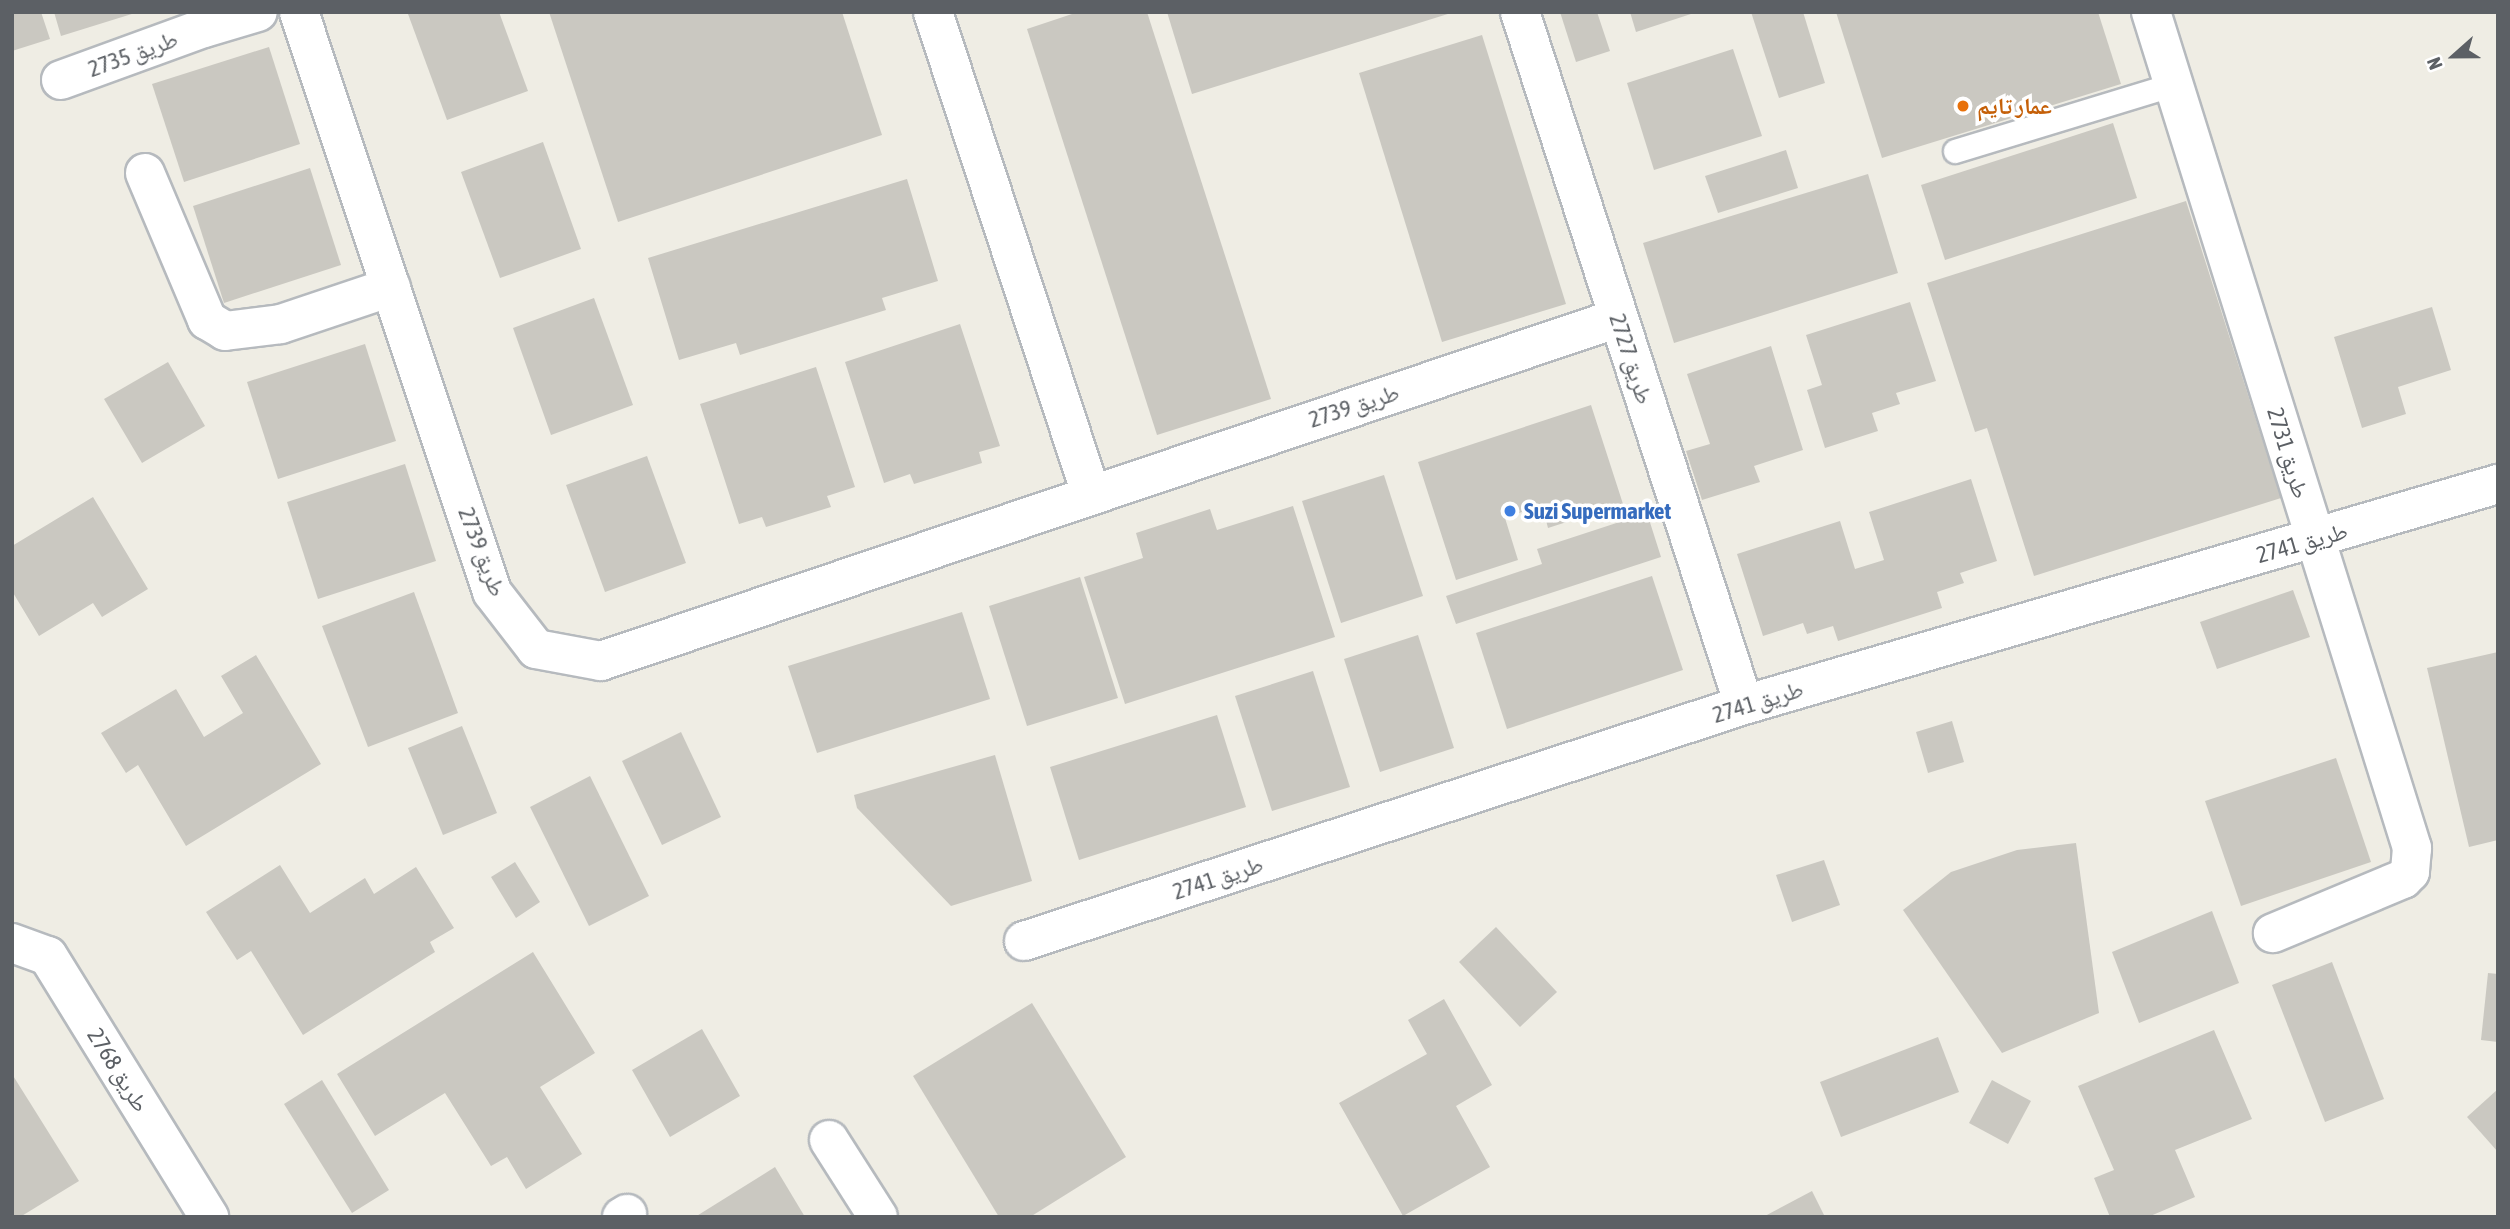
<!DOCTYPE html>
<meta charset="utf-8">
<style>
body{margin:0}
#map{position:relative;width:2510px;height:1229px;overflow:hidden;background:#efede4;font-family:"Asap Condensed","Noto Naskh Arabic",sans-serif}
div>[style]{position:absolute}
.building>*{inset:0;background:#cac8c1}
.roads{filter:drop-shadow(2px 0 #b6babe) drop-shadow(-2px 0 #b6babe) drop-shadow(0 2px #b6babe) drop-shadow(0 -2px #b6babe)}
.lane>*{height:23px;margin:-11.5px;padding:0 11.5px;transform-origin:11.5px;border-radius:11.5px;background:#fff}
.street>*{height:38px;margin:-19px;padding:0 19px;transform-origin:19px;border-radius:19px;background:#fff}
.dots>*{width:19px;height:19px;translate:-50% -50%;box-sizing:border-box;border:4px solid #fff;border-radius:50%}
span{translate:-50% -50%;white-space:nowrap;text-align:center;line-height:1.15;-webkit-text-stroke:7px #fff;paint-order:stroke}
.street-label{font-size:23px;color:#5c6065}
.food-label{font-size:23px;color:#c56008;font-weight:700}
.left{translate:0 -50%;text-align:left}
.shop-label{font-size:23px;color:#366cbe;font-weight:700}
.frame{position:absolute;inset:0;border:14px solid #5c6065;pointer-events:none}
.north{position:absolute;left:2419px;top:21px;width:70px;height:70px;-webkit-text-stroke:5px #fff;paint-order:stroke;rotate:249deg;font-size:19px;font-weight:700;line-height:28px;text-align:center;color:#5c6065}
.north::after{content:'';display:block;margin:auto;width:24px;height:32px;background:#5c6065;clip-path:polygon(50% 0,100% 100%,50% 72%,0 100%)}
</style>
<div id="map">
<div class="building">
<i style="clip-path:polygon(12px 12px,41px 12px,50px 39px,12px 51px)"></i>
<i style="clip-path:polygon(54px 12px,135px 12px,135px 13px,61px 36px)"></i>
<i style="clip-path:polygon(413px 12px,499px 12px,528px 91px,447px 120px,408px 14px)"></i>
<i style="clip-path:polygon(549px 12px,842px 12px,882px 135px,618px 222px)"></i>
<i style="clip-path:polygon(1078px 12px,1147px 12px,1271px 399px,1157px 435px,1027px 29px)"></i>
<i style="clip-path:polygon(1167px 12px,1451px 12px,1451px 13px,1192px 94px)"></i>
<i style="clip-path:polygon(1560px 12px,1597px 12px,1610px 51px,1576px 62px)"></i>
<i style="clip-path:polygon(1630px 12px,1694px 12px,1694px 13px,1636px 32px)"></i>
<i style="clip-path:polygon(1751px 12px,1803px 12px,1825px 83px,1779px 98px)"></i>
<i style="clip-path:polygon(1836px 12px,2098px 12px,2121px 84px,1882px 158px)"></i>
<i style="clip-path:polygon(1482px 35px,1566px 304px,1442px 342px,1359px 73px)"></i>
<i style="clip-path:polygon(269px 47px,300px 144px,184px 182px,152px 84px)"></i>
<i style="clip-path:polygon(1733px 49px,1762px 136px,1654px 170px,1627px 83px)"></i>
<i style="clip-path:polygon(2113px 123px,2137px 198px,1945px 260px,1921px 185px)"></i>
<i style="clip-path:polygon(543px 142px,581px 249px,500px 278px,461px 172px)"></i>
<i style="clip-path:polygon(1786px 150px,1798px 188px,1718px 213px,1705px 176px)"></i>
<i style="clip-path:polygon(310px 168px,341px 265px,224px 303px,193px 206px)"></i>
<i style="clip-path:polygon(1868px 174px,1898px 273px,1674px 343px,1643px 243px)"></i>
<i style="clip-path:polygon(907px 179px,938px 281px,882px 298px,886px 310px,740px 355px,736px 343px,679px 360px,648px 258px)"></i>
<i style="clip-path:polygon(2186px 201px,2281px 498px,2034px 576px,1987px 428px,1975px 432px,1927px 283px)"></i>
<i style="clip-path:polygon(594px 298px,633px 405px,551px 435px,513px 328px)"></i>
<i style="clip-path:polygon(1910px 302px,1936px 381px,1896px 393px,1900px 404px,1872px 413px,1878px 431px,1825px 448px,1807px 390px,1822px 385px,1806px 335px)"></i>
<i style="clip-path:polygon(2432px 307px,2451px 370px,2398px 387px,2406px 414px,2362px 428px,2334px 337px)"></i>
<i style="clip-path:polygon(960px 324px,1000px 446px,979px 452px,982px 463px,914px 484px,910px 474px,884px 483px,845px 362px)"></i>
<i style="clip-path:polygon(365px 344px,396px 441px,278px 479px,247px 382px)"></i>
<i style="clip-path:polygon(1771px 346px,1803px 450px,1754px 466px,1760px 482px,1702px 500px,1686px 451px,1710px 444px,1687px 374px)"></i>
<i style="clip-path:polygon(168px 362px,205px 426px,142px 463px,104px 399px)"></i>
<i style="clip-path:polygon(816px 367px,855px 487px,827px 496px,831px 507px,766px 527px,762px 517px,739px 524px,700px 404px)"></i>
<i style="clip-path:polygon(1591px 405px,1623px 504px,1548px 528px,1542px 505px,1505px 518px,1518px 560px,1456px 580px,1418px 462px)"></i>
<i style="clip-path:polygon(647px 456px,686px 563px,605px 592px,566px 485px)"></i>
<i style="clip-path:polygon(405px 464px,436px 561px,318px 599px,287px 502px)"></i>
<i style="clip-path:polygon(1384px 475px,1423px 596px,1341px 623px,1302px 501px)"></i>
<i style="clip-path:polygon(1971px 479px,1997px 561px,1960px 573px,1964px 583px,1937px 592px,1942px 608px,1838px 641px,1833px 626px,1807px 634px,1803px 623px,1763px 636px,1737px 554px,1840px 521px,1855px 569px,1884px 560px,1869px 512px)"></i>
<i style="clip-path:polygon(93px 497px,148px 589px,102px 617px,93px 603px,39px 636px,12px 591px,12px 546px)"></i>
<i style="clip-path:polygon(1293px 506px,1335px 637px,1125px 704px,1084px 577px,1143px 558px,1136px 533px,1210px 509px,1217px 530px)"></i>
<i style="clip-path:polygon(1647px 513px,1661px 557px,1456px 624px,1446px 596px,1542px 564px,1537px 549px)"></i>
<i style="clip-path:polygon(1652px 576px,1683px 670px,1507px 729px,1476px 633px)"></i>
<i style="clip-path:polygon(1080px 577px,1118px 698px,1027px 726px,989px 606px)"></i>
<i style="clip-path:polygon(2293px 590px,2310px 637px,2217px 669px,2200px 622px)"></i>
<i style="clip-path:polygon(414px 592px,458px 713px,368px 747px,322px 626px)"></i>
<i style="clip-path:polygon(962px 612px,990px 699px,817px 753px,788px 666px)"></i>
<i style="clip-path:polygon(1418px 635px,1454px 748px,1380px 772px,1344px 659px)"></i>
<i style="clip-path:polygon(2498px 652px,2498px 840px,2469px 847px,2427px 668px)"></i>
<i style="clip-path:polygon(256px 655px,321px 764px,186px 846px,138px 765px,126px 773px,101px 733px,176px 689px,204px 737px,243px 713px,221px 676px)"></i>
<i style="clip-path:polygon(1313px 671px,1350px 787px,1272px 811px,1235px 696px)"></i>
<i style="clip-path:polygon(1217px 715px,1246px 807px,1079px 860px,1050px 767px)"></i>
<i style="clip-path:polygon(1952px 721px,1964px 762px,1928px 773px,1916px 732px)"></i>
<i style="clip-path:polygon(462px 726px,497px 813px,443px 835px,408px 748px)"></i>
<i style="clip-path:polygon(681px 732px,721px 817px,662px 845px,622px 761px)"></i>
<i style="clip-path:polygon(995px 755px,1032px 881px,951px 906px,857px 808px,854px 795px)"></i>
<i style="clip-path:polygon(2336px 758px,2371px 862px,2241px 906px,2205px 801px)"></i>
<i style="clip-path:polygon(590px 776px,649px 896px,589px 926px,530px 807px)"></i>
<i style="clip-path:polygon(2076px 843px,2099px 1013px,2002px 1053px,1903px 910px,1951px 872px,2017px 850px)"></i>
<i style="clip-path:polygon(1824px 860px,1840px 905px,1792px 922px,1776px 875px)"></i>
<i style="clip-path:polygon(515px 862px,540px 902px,516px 918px,491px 877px)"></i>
<i style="clip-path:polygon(280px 865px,310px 913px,365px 878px,374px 894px,416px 867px,454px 928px,430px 942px,435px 952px,303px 1035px,251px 951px,237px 960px,206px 912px)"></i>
<i style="clip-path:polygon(2212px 911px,2239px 983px,2139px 1023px,2112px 952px)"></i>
<i style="clip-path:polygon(1496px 927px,1557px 992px,1520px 1027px,1459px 962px)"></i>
<i style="clip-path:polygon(533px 952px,595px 1053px,540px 1087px,582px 1154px,526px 1189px,507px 1157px,491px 1166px,445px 1093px,375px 1136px,337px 1074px)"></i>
<i style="clip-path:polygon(2332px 962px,2384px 1099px,2325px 1122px,2272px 985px)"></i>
<i style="clip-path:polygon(2488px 973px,2498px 974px,2498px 1042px,2481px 1040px)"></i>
<i style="clip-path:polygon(1444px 999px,1492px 1085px,1456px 1106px,1490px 1167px,1403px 1216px,1339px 1103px,1427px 1054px,1408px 1020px)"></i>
<i style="clip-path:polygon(1032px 1003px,1126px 1157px,1030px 1217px,999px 1217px,913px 1076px)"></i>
<i style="clip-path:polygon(702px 1029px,740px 1096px,670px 1137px,632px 1070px)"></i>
<i style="clip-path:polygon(2214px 1030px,2252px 1119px,2175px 1150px,2195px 1197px,2148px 1217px,2110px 1217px,2094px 1178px,2114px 1170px,2078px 1086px)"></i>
<i style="clip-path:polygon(1938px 1037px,1959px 1092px,1841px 1137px,1820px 1082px)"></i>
<i style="clip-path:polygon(12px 1074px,79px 1181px,20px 1217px,12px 1217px)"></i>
<i style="clip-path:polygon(322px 1080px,389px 1190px,352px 1213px,284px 1104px)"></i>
<i style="clip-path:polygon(1992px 1080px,2031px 1101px,2008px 1144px,1969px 1123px)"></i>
<i style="clip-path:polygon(2498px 1089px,2498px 1152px,2467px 1117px)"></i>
<i style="clip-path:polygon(775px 1167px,805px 1217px,695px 1217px)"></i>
<i style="clip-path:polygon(1812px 1191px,1825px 1217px,1763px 1217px)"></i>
</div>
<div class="roads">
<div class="lane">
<i style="left:1955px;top:151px;width:229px;rotate:-17deg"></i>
</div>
<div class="street">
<i style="left:299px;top:12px;width:611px;rotate:71.59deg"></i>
<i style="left:492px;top:592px;width:72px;rotate:52.3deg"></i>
<i style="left:536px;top:649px;width:66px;rotate:10.5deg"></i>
<i style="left:601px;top:661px;width:1073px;rotate:-18.64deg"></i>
<i style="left:933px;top:12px;width:507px;rotate:71.85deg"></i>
<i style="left:1520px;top:12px;width:728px;rotate:72.09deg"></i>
<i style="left:2151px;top:12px;width:876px;rotate:72.66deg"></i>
<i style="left:2412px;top:848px;width:24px;rotate:95deg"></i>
<i style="left:2410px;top:872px;width:10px;rotate:135deg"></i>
<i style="left:2403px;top:879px;width:141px;rotate:157.4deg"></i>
<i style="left:61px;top:80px;width:152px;rotate:-20deg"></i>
<i style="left:204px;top:28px;width:56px;rotate:-16.5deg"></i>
<i style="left:145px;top:173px;width:160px;rotate:67.1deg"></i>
<i style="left:207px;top:320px;width:21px;rotate:31deg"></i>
<i style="left:225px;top:331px;width:56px;rotate:-7.1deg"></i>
<i style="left:281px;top:324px;width:116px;rotate:-18.6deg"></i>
<i style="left:1024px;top:941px;width:758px;rotate:-18.15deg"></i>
<i style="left:1744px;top:705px;width:786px;rotate:-16.34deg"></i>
<i style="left:12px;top:943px;width:38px;rotate:20deg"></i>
<i style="left:48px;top:956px;width:307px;rotate:58.3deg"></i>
<i style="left:829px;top:1140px;width:91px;rotate:57.5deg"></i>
<i style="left:622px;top:1217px;width:6px;rotate:-31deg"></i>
</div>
</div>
<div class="dots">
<i style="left:1963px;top:106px;background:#e8710a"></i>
<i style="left:1510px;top:511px;background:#3f7fe0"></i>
</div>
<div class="street-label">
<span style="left:133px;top:54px;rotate:-20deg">طريق 2735</span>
<span style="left:1631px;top:359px;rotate:72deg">طريق 2727</span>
<span style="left:1354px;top:406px;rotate:-18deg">طريق 2739</span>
<span style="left:2288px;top:453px;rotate:73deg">طريق 2731</span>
<span style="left:2302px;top:543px;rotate:-16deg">طريق 2741</span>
<span style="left:482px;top:552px;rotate:69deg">طريق 2739</span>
<span style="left:1758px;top:702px;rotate:-17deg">طريق 2741</span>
<span style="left:1218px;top:878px;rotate:-18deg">طريق 2741</span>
<span style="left:118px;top:1070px;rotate:58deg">طريق 2768</span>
</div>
<div class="food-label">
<span class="left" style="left:1977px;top:106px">عمار تايم</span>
</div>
<div class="shop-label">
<span class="left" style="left:1524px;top:511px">Suzi Supermarket</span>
</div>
<div class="frame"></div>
<div class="north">N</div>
</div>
